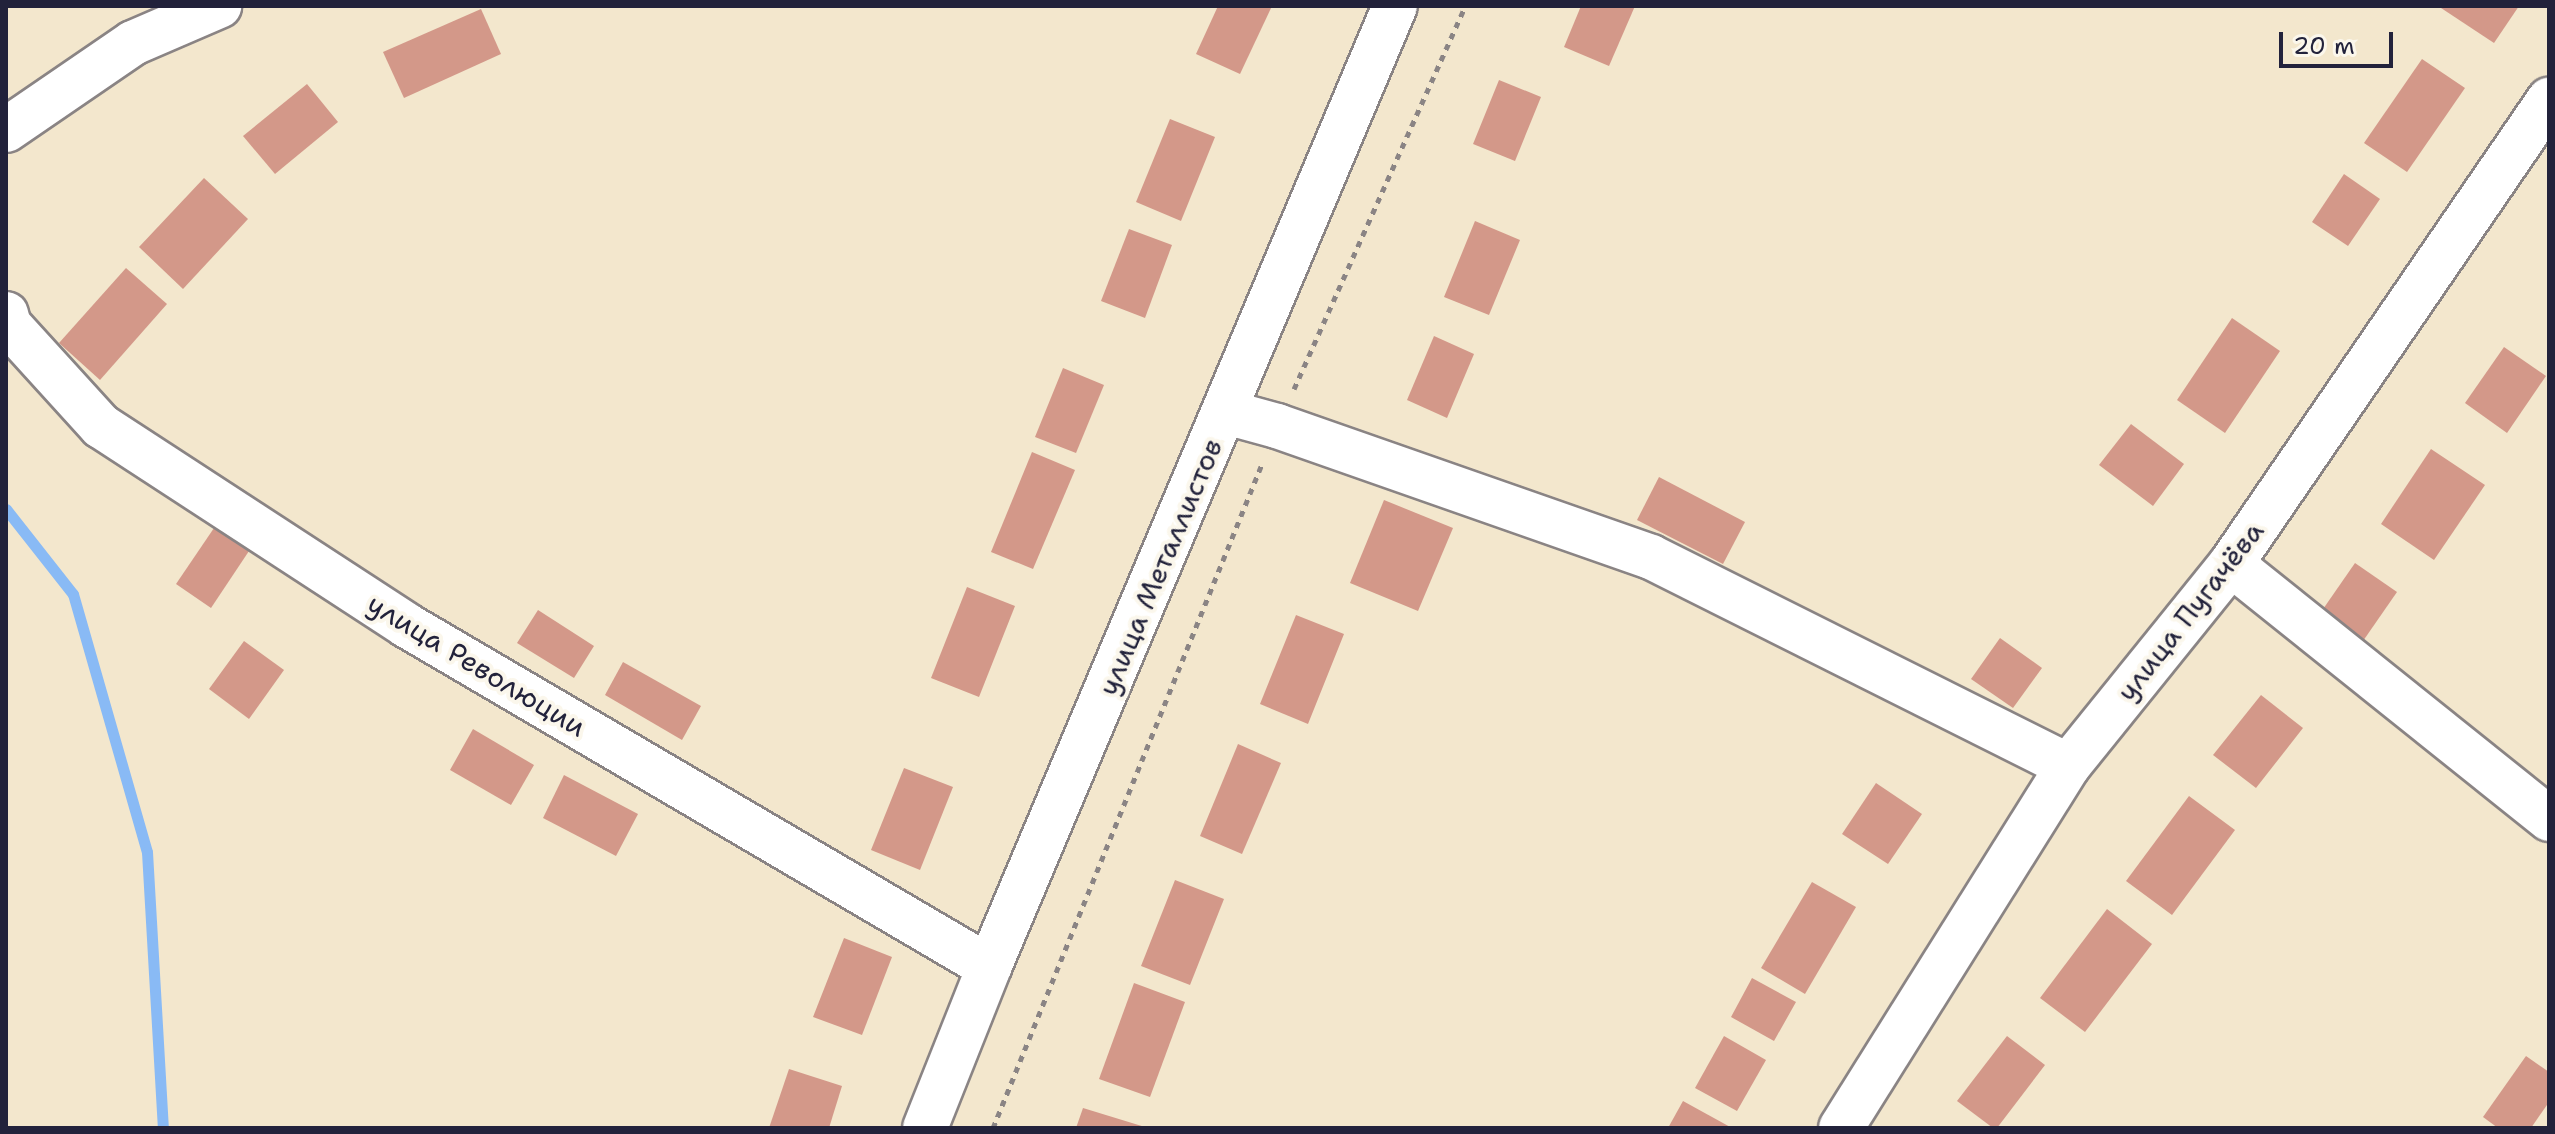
<!DOCTYPE html>
<meta charset="utf-8">
<style>
body{margin:0}
#map{position:relative;width:2555px;height:1134px;overflow:hidden;background:#f3e7cd;font-family:"Shantell Sans",sans-serif}
div>[style]{position:absolute}
.stream>*{height:11px;margin:-5.5px;padding:0 5.5px;transform-origin:5.5px;border-radius:5.5px;background:#89baf5}
.building>*{inset:0;background:#d39889}
.path>*{height:5px;margin-top:-2.5px;transform-origin:0;background:repeating-linear-gradient(90deg,#8a8484 0 6px,transparent 0 12px)}
.roads{filter:drop-shadow(2px 0 #8a8484) drop-shadow(-2px 0 #8a8484) drop-shadow(0 2px #8a8484) drop-shadow(0 -2px #8a8484)}
.minor>*{height:44px;margin:-22px;padding:0 22px;transform-origin:22px;border-radius:22px;background:#fff}
span{translate:-50% -50%;white-space:nowrap;text-align:center;line-height:1.15;-webkit-text-stroke:8px #fbf7ec;paint-order:stroke}
.street-label{font-size:28px;color:#22223b}
.frame{position:absolute;inset:0;border:8px solid #22223b;pointer-events:none}
.scale{position:absolute;left:2279px;top:32px;width:114px;height:36px;box-sizing:border-box;border:4px solid #22223b;border-top:0;padding-left:10px;font-size:24px;line-height:28px;white-space:nowrap;color:#22223b;-webkit-text-stroke:6px #fbf7ec;paint-order:stroke}
</style>
<div id="map">
<div class="stream">
<i style="left:6px;top:509px;width:108px;rotate:51.8deg"></i>
<i style="left:73px;top:594px;width:268px;rotate:74deg"></i>
<i style="left:147px;top:852px;width:276px;rotate:86.7deg"></i>
</div>
<div class="building">
<i style="clip-path:polygon(1218px 6px,1272px 6px,1240px 74px,1196px 54px)"></i>
<i style="clip-path:polygon(1581px 6px,1635px 6px,1609px 66px,1564px 47px)"></i>
<i style="clip-path:polygon(2438px 6px,2519px 6px,2494px 43px)"></i>
<i style="clip-path:polygon(481px 9px,501px 54px,404px 98px,383px 52px)"></i>
<i style="clip-path:polygon(2422px 59px,2465px 88px,2407px 172px,2364px 143px)"></i>
<i style="clip-path:polygon(1499px 80px,1541px 97px,1515px 161px,1473px 144px)"></i>
<i style="clip-path:polygon(307px 84px,338px 122px,275px 174px,243px 136px)"></i>
<i style="clip-path:polygon(1170px 119px,1215px 137px,1181px 221px,1136px 202px)"></i>
<i style="clip-path:polygon(2344px 174px,2380px 199px,2348px 246px,2312px 222px)"></i>
<i style="clip-path:polygon(204px 178px,248px 219px,183px 289px,139px 247px)"></i>
<i style="clip-path:polygon(1475px 221px,1520px 240px,1489px 315px,1444px 297px)"></i>
<i style="clip-path:polygon(1129px 229px,1172px 245px,1145px 318px,1101px 301px)"></i>
<i style="clip-path:polygon(126px 268px,167px 304px,100px 380px,59px 343px)"></i>
<i style="clip-path:polygon(2232px 318px,2280px 351px,2225px 433px,2177px 400px)"></i>
<i style="clip-path:polygon(1434px 336px,1474px 354px,1447px 418px,1407px 400px)"></i>
<i style="clip-path:polygon(2504px 347px,2546px 376px,2507px 433px,2465px 403px)"></i>
<i style="clip-path:polygon(1063px 368px,1104px 385px,1076px 453px,1035px 437px)"></i>
<i style="clip-path:polygon(2131px 424px,2184px 464px,2153px 506px,2099px 465px)"></i>
<i style="clip-path:polygon(2431px 449px,2485px 485px,2434px 560px,2381px 524px)"></i>
<i style="clip-path:polygon(1032px 452px,1075px 470px,1033px 569px,991px 552px)"></i>
<i style="clip-path:polygon(1659px 477px,1745px 522px,1723px 564px,1637px 520px)"></i>
<i style="clip-path:polygon(1384px 500px,1453px 528px,1418px 611px,1350px 583px)"></i>
<i style="clip-path:polygon(214px 528px,249px 551px,211px 608px,176px 584px)"></i>
<i style="clip-path:polygon(2355px 563px,2397px 592px,2363px 641px,2321px 612px)"></i>
<i style="clip-path:polygon(967px 587px,1015px 606px,979px 697px,931px 678px)"></i>
<i style="clip-path:polygon(538px 610px,594px 646px,574px 678px,517px 643px)"></i>
<i style="clip-path:polygon(1296px 615px,1344px 634px,1308px 724px,1260px 704px)"></i>
<i style="clip-path:polygon(2000px 638px,2042px 668px,2013px 708px,1971px 679px)"></i>
<i style="clip-path:polygon(244px 641px,284px 670px,249px 719px,209px 689px)"></i>
<i style="clip-path:polygon(623px 662px,701px 706px,682px 740px,605px 695px)"></i>
<i style="clip-path:polygon(2261px 695px,2303px 728px,2256px 788px,2213px 755px)"></i>
<i style="clip-path:polygon(473px 729px,534px 765px,511px 805px,450px 770px)"></i>
<i style="clip-path:polygon(1238px 744px,1281px 763px,1242px 854px,1200px 836px)"></i>
<i style="clip-path:polygon(904px 768px,953px 787px,920px 870px,871px 850px)"></i>
<i style="clip-path:polygon(564px 775px,638px 814px,616px 856px,543px 818px)"></i>
<i style="clip-path:polygon(1876px 783px,1922px 814px,1888px 864px,1842px 834px)"></i>
<i style="clip-path:polygon(2189px 796px,2235px 830px,2172px 915px,2126px 881px)"></i>
<i style="clip-path:polygon(1175px 880px,1224px 899px,1190px 985px,1141px 966px)"></i>
<i style="clip-path:polygon(1812px 882px,1856px 907px,1805px 994px,1761px 968px)"></i>
<i style="clip-path:polygon(2107px 909px,2152px 944px,2085px 1032px,2040px 998px)"></i>
<i style="clip-path:polygon(844px 938px,892px 957px,862px 1035px,813px 1017px)"></i>
<i style="clip-path:polygon(1752px 978px,1796px 1002px,1774px 1041px,1731px 1017px)"></i>
<i style="clip-path:polygon(1134px 983px,1185px 1002px,1150px 1097px,1099px 1079px)"></i>
<i style="clip-path:polygon(1724px 1036px,1766px 1060px,1737px 1111px,1695px 1088px)"></i>
<i style="clip-path:polygon(2007px 1036px,2045px 1065px,1997px 1128px,1993px 1128px,1957px 1101px)"></i>
<i style="clip-path:polygon(2526px 1056px,2549px 1072px,2549px 1102px,2531px 1128px,2498px 1128px,2483px 1117px)"></i>
<i style="clip-path:polygon(789px 1069px,842px 1086px,829px 1128px,769px 1128px)"></i>
<i style="clip-path:polygon(1683px 1101px,1732px 1128px,1668px 1128px)"></i>
<i style="clip-path:polygon(1083px 1108px,1145px 1127px,1145px 1128px,1076px 1128px)"></i>
</div>
<div class="path">
<i style="left:1294px;top:389px;width:419px;rotate:-65.9deg"></i>
<i style="left:993px;top:1128px;width:716px;rotate:-67.95deg"></i>
</div>
<div class="roads">
<div class="minor">
<i style="left:6px;top:130px;width:154px;rotate:-34.4deg"></i>
<i style="left:133px;top:43px;width:94px;rotate:-23.3deg"></i>
<i style="left:6px;top:314px;width:11px;rotate:75deg"></i>
<i style="left:9px;top:325px;width:137px;rotate:47.7deg"></i>
<i style="left:101px;top:426px;width:364px;rotate:33.1deg"></i>
<i style="left:406px;top:625px;width:676px;rotate:30.4deg"></i>
<i style="left:1226px;top:412px;width:53px;rotate:15.4deg"></i>
<i style="left:1277px;top:426px;width:396px;rotate:19.3deg"></i>
<i style="left:1651px;top:557px;width:466px;rotate:26.6deg"></i>
<i style="left:2231px;top:564px;width:408px;rotate:38.7deg"></i>
<i style="left:925px;top:1128px;width:173px;rotate:-68.3deg"></i>
<i style="left:989px;top:967px;width:1043px;rotate:-67.1deg"></i>
<i style="left:1841px;top:1128px;width:427px;rotate:-57.9deg"></i>
<i style="left:2068px;top:766px;width:260px;rotate:-51.1deg"></i>
<i style="left:2231px;top:564px;width:563px;rotate:-55.58deg"></i>
</div>
</div>
<div class="street-label">
<span style="left:1160px;top:567px;rotate:-67deg">улица Металлистов</span>
<span style="left:2190px;top:611px;rotate:-52deg">улица Пугачёва</span>
<span style="left:477px;top:665px;rotate:31deg">улица Революции</span>
</div>
<div class="frame"></div>
<div class="scale">20 m</div>
</div>
